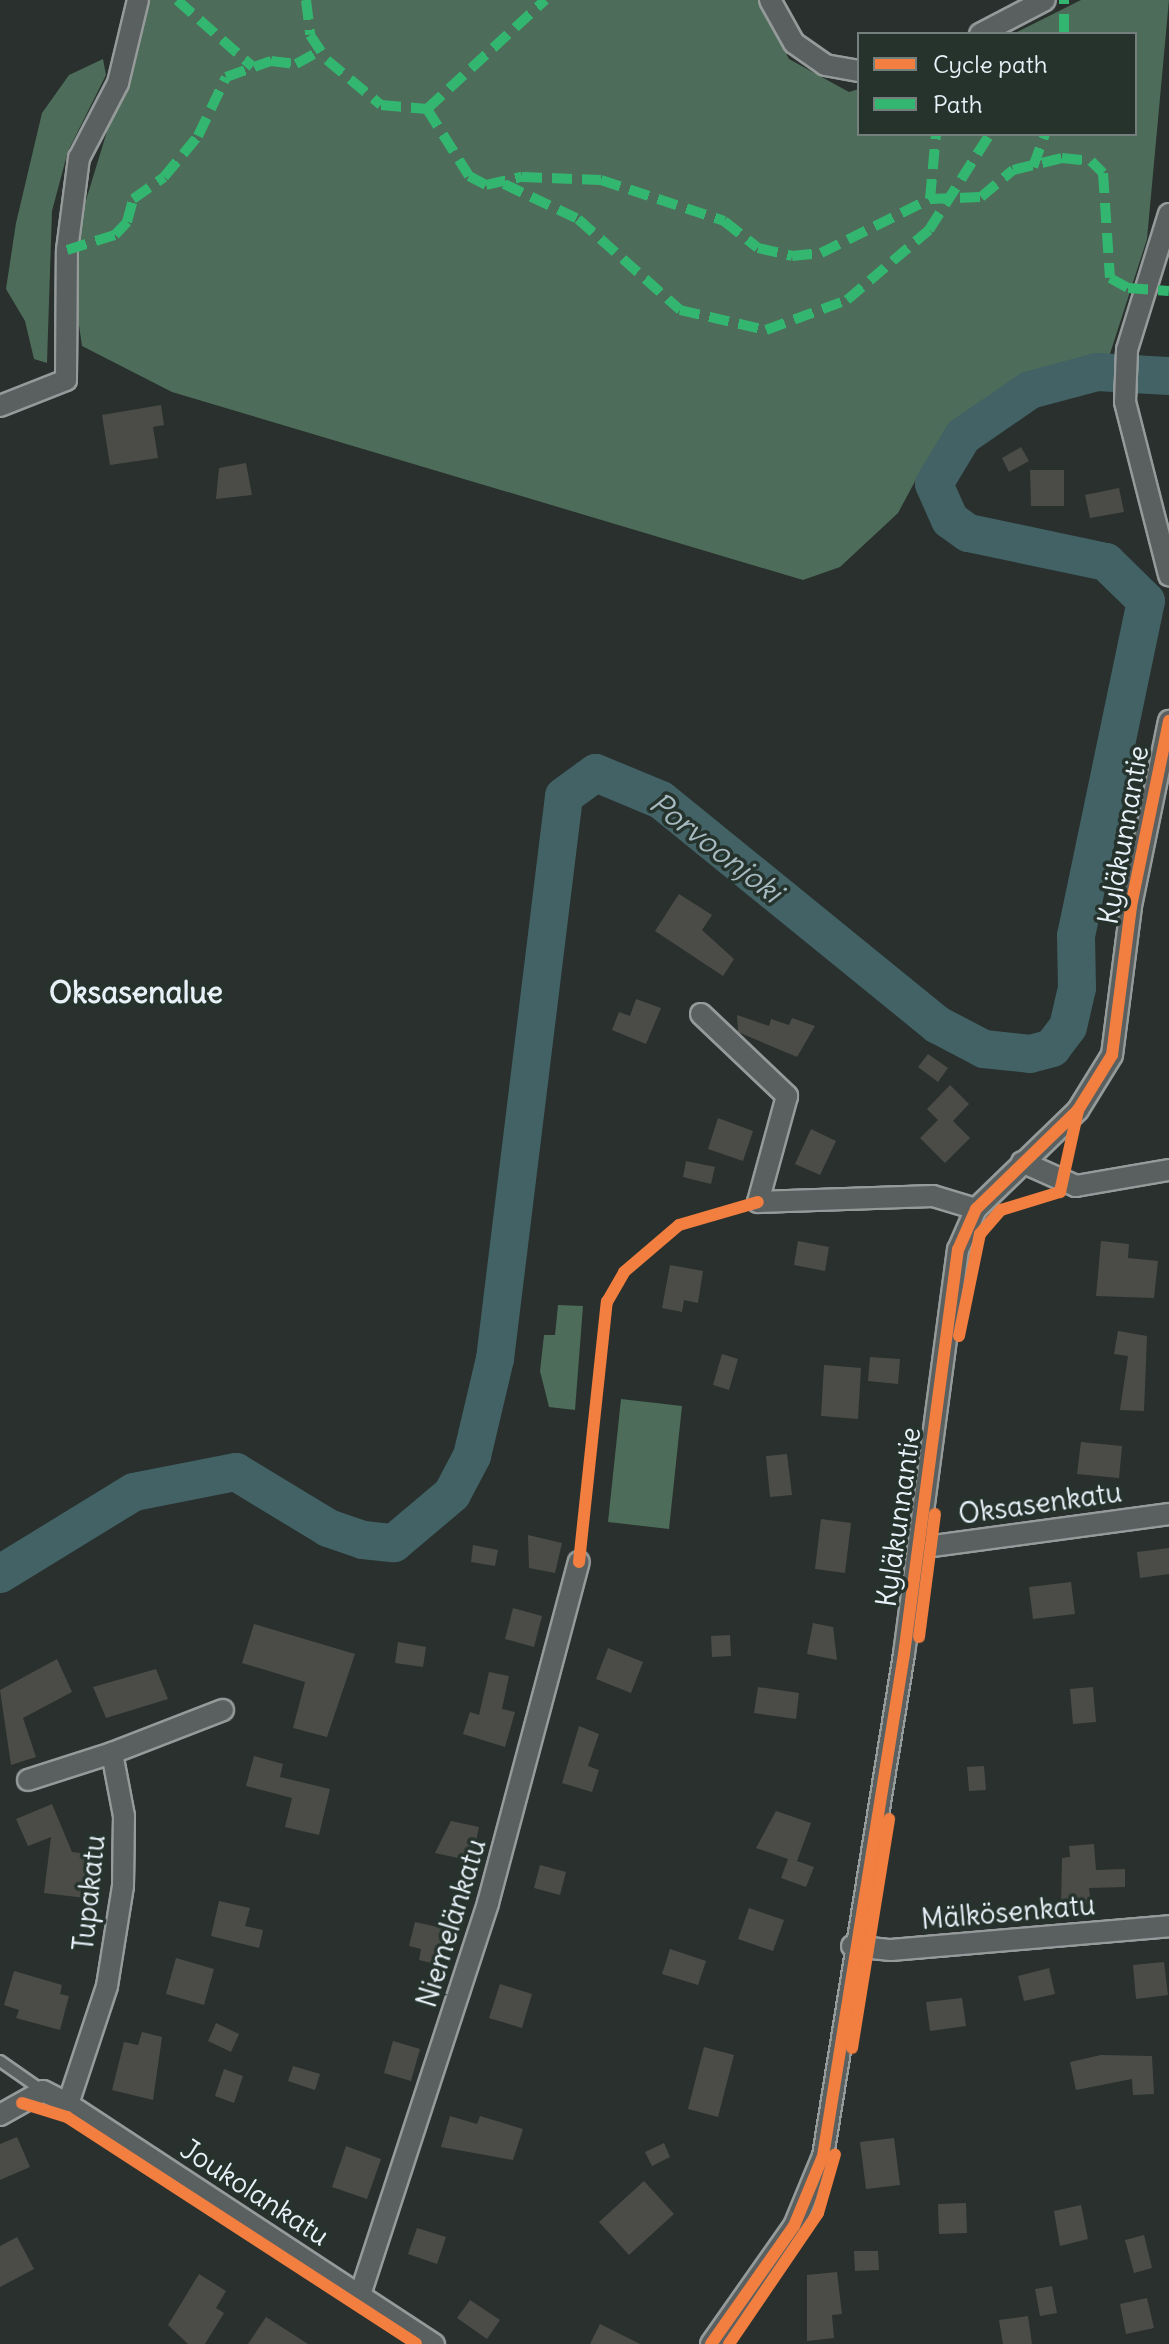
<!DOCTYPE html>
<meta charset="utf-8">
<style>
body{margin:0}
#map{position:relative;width:1169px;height:2344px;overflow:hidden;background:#29302d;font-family:Delius,sans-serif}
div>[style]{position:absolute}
.green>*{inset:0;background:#4d6c59}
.river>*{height:38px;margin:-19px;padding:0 19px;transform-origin:19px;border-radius:19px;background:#426265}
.building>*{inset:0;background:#4b4c48}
.roads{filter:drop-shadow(2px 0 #959a9a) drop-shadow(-2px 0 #959a9a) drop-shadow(0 2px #959a9a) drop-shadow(0 -2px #959a9a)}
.service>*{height:10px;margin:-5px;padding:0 5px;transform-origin:5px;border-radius:5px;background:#5a6060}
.minor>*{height:20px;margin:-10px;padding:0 10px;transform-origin:10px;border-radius:10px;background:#5a6060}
.quiet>*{height:10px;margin-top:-5px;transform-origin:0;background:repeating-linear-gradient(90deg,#33b770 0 20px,transparent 0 30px)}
.cycleway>*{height:12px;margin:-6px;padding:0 6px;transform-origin:6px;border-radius:6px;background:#f27e40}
span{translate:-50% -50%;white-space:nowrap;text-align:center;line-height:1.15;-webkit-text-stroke:7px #26332d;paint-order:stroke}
.street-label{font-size:28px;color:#e8f1f8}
.water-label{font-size:30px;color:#a6babf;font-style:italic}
.neighbourhood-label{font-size:30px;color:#e8f1f8;font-weight:700}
.legend{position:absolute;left:857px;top:32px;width:280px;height:104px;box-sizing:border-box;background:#26332d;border:2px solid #747f7e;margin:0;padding:10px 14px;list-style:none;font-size:24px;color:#e8f1f8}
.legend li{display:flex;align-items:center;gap:16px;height:40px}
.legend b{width:40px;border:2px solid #747f7e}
</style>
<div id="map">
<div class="green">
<i style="clip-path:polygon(147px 0,759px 0,789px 59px,849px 92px,859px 89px,859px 134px,1135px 134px,1135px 34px,1013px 34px,1081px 0,1169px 0,1147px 239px,1108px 360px,1060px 364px,1002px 388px,920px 472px,898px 513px,840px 567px,803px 580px,172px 392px,82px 346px,69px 256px)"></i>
<i style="clip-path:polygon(103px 59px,106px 75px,68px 151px,52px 211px,47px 363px,34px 359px,25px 321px,6px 289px,16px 223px,42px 113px,69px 75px)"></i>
<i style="clip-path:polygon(558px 1305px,583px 1306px,575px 1410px,549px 1407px,540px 1371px,544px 1335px,555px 1335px)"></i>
<i style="clip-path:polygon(621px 1399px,682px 1406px,669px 1529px,608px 1522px)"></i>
</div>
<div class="river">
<i style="left:0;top:1574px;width:157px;rotate:-31.5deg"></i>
<i style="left:134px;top:1492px;width:104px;rotate:-11.1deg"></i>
<i style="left:236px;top:1472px;width:108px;rotate:31.3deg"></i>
<i style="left:328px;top:1528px;width:37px;rotate:19deg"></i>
<i style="left:363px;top:1540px;width:31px;rotate:6deg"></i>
<i style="left:394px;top:1543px;width:76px;rotate:-40.2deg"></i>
<i style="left:452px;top:1494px;width:43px;rotate:-62.2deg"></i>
<i style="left:472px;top:1456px;width:100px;rotate:-76.7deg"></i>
<i style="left:495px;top:1359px;width:567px;rotate:-83.01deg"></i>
<i style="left:564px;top:796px;width:39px;rotate:-36deg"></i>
<i style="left:596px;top:773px;width:70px;rotate:22.6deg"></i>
<i style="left:661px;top:800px;width:357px;rotate:39.1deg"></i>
<i style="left:938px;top:1025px;width:52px;rotate:27.6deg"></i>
<i style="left:984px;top:1049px;width:46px;rotate:6.2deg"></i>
<i style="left:1030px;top:1054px;width:23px;rotate:-15deg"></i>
<i style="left:1052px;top:1048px;width:26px;rotate:-53deg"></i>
<i style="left:1068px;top:1027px;width:40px;rotate:-77deg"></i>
<i style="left:1077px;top:988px;width:52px;rotate:-91.1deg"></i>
<i style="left:1076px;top:936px;width:342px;rotate:-78.2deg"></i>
<i style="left:1146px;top:601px;width:56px;rotate:-135.7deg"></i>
<i style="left:1106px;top:562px;width:141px;rotate:-168.1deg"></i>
<i style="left:968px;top:533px;width:22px;rotate:-144deg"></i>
<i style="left:950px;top:520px;width:39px;rotate:-114deg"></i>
<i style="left:934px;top:484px;width:56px;rotate:-58.9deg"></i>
<i style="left:963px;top:436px;width:81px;rotate:-34.5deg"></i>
<i style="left:1030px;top:390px;width:69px;rotate:-15deg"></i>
<i style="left:1097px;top:372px;width:72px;rotate:3.2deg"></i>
</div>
<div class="building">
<i style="clip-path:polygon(161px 405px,164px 425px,153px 427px,158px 458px,110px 465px,102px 415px)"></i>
<i style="clip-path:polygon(1021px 447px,1029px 461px,1009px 472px,1002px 458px)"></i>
<i style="clip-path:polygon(246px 463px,252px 495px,216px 499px,219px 468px)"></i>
<i style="clip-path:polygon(1030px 470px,1064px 470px,1064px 506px,1031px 506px)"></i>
<i style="clip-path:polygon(1119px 488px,1124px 512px,1090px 518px,1085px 495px)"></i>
<i style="clip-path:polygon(679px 894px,712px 915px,702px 930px,734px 959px,723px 976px,655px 931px)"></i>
<i style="clip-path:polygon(636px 999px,661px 1008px,646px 1044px,612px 1030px,619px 1012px,630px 1016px)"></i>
<i style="clip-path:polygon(737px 1015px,769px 1026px,771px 1019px,789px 1025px,792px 1018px,815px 1026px,797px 1057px,738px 1032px)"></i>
<i style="clip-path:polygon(928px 1054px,948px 1068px,938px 1082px,918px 1067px)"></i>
<i style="clip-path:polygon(950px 1085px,969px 1104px,953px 1121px,970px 1138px,945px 1163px,920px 1138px,938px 1120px,927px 1109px)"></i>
<i style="clip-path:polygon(718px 1118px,753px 1131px,743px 1161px,708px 1149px)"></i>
<i style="clip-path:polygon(811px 1129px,836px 1141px,820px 1175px,795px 1164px)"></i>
<i style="clip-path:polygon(686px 1161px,715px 1167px,711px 1184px,683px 1177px)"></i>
<i style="clip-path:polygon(798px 1241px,829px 1247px,825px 1271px,794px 1265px)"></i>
<i style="clip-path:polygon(1101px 1241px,1129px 1244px,1128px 1258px,1158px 1261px,1154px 1298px,1096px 1296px)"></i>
<i style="clip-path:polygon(670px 1265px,703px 1271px,698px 1303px,684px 1300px,682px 1312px,662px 1308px)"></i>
<i style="clip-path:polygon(1118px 1331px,1147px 1336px,1144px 1411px,1120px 1410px,1128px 1356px,1114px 1354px)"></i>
<i style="clip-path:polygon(722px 1354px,738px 1359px,729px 1390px,713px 1385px)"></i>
<i style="clip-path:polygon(870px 1357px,900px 1359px,898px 1384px,868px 1381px)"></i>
<i style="clip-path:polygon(824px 1365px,861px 1368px,858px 1419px,821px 1416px)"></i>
<i style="clip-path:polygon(1081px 1442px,1122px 1446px,1119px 1478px,1077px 1474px)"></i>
<i style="clip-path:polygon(787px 1454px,792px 1495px,770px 1497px,766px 1456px)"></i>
<i style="clip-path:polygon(821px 1519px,851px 1523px,845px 1573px,815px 1569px)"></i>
<i style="clip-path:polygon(528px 1535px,562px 1543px,555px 1573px,529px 1568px)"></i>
<i style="clip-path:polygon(473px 1545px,498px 1550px,495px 1566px,471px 1562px)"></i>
<i style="clip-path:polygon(1169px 1548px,1169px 1574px,1140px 1578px,1137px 1552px)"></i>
<i style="clip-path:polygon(1071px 1582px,1075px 1614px,1033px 1619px,1029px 1587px)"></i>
<i style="clip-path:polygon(513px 1608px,542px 1616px,534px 1647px,505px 1639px)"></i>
<i style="clip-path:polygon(813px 1623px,833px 1627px,837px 1660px,807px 1654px)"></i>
<i style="clip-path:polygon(254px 1624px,355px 1654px,327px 1737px,293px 1728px,305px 1682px,242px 1663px)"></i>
<i style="clip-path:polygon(730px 1635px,731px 1656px,712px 1657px,711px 1636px)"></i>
<i style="clip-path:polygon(398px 1642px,426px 1647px,423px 1667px,395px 1663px)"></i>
<i style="clip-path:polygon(608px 1648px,643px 1662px,631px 1693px,596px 1679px)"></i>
<i style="clip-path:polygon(57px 1659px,72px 1692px,23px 1718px,36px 1757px,11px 1765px,0 1690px)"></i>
<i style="clip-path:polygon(156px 1669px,168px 1699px,106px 1718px,93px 1687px)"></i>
<i style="clip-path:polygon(489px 1672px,509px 1676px,502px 1709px,515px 1712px,505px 1747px,463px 1734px,470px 1712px,479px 1715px)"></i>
<i style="clip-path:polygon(758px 1687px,799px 1693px,796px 1719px,754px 1713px)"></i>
<i style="clip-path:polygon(1093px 1687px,1096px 1722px,1073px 1724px,1070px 1689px)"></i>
<i style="clip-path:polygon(579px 1726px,599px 1734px,588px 1766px,599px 1770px,592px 1792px,562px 1783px)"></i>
<i style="clip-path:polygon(254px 1756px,283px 1764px,280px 1777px,330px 1789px,319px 1835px,285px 1827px,292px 1798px,246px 1786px)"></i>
<i style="clip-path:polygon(984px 1766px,986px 1790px,969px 1791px,967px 1767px)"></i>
<i style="clip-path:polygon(52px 1804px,72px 1852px,90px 1854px,85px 1898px,44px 1893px,51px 1837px,28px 1846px,16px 1819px)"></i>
<i style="clip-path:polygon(776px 1811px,811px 1823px,797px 1861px,814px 1867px,806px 1887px,781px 1878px,788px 1859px,756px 1848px)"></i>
<i style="clip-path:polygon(451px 1821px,479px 1827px,472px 1861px,435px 1853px)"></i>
<i style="clip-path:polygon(1094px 1844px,1096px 1870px,1125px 1869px,1125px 1887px,1089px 1888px,1091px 1904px,1061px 1907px,1062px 1858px,1070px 1857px,1069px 1846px)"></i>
<i style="clip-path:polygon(540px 1865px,566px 1872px,560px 1895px,534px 1888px)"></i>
<i style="clip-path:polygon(219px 1901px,250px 1908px,245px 1926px,263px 1930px,259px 1948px,211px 1936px)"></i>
<i style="clip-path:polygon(749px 1908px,784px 1920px,773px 1951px,738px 1939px)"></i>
<i style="clip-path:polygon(415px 1922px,456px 1931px,448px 1967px,419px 1960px,421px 1949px,409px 1946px)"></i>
<i style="clip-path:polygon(670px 1949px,706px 1961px,698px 1985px,662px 1974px)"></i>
<i style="clip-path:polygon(176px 1958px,214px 1969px,204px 2005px,166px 1994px)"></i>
<i style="clip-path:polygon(1164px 1962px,1168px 1995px,1136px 1999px,1133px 1965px)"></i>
<i style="clip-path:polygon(1049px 1968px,1055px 1994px,1024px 2001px,1018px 1976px)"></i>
<i style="clip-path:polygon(14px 1971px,62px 1985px,60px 1994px,69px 1996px,60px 2030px,16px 2018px,19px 2010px,4px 2005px)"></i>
<i style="clip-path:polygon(500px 1984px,532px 1994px,522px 2028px,489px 2018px)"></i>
<i style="clip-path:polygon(962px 1998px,966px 2026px,930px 2031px,926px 2002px)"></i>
<i style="clip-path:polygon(216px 2023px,239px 2034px,231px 2052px,208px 2041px)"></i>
<i style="clip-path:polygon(142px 2032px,162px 2037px,153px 2100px,112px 2090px,124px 2042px,138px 2045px)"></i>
<i style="clip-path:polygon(393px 2041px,420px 2049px,411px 2081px,384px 2073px)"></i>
<i style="clip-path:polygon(704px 2047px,734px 2055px,718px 2117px,688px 2109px)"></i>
<i style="clip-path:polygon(1101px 2055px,1152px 2056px,1154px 2094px,1133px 2095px,1132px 2079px,1076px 2090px,1070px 2062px)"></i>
<i style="clip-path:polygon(293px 2066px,320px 2074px,315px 2090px,288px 2081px)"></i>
<i style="clip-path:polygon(224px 2069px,243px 2076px,234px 2103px,215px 2096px)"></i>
<i style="clip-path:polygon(450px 2116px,477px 2124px,480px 2116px,523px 2129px,513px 2160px,441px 2147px)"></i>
<i style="clip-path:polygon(17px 2137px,30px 2167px,0 2180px,0 2144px)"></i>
<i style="clip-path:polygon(894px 2138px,900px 2185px,866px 2189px,860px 2142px)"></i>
<i style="clip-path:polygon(664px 2143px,670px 2157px,652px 2166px,645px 2152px)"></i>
<i style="clip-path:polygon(346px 2146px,381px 2159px,367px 2199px,332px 2187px)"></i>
<i style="clip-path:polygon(644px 2181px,674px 2214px,629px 2255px,599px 2222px)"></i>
<i style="clip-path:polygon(966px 2203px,967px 2233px,939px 2234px,938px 2204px)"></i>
<i style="clip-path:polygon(1081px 2205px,1088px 2239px,1060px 2246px,1054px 2211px)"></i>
<i style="clip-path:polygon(417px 2228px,446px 2237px,437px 2264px,408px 2254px)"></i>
<i style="clip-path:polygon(1144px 2235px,1152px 2268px,1134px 2273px,1125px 2240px)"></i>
<i style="clip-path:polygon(17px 2237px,34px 2269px,0 2287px,0 2246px)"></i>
<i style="clip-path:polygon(854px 2251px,878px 2251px,879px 2270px,855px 2271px)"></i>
<i style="clip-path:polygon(837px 2272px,842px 2314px,832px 2315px,834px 2338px,807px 2341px,807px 2275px)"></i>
<i style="clip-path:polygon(199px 2274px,226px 2291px,216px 2308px,224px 2313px,205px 2344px,188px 2344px,168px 2325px)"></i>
<i style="clip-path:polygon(1052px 2286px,1057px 2313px,1040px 2316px,1035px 2289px)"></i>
<i style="clip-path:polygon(1147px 2298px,1154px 2328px,1126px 2334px,1120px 2304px)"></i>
<i style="clip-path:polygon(470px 2300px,500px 2320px,487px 2339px,457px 2318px)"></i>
<i style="clip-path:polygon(1028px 2316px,1032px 2344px,1003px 2344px,999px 2320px)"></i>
<i style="clip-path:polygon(266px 2317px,308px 2344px,248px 2344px)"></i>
<i style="clip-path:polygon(600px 2324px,640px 2344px,590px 2344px)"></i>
</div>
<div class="roads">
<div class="service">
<i style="left:0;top:2061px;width:52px;rotate:34.9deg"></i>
</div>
<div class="minor">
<i style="left:770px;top:0;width:49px;rotate:60.8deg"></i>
<i style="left:794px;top:43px;width:38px;rotate:35deg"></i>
<i style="left:825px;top:65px;width:35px;rotate:10deg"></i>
<i style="left:980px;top:34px;width:73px;rotate:-27.6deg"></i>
<i style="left:1169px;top:214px;width:142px;rotate:107.2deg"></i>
<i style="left:1127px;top:350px;width:52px;rotate:92.2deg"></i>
<i style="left:1125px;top:402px;width:179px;rotate:75.7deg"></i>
<i style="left:0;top:406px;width:71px;rotate:-21.5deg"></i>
<i style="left:66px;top:380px;width:130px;rotate:-89.6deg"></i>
<i style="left:67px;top:250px;width:93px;rotate:-82.6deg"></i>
<i style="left:79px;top:158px;width:85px;rotate:-62.5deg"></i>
<i style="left:118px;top:83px;width:85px;rotate:-76.5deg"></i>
<i style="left:701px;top:1014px;width:119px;rotate:43.6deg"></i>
<i style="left:787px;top:1096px;width:110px;rotate:105.3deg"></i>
<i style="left:758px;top:1202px;width:175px;rotate:-2deg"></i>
<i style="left:933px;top:1196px;width:45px;rotate:16.8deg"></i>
<i style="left:1022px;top:1162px;width:59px;rotate:24deg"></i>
<i style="left:1076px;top:1186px;width:94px;rotate:-9.8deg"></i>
<i style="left:918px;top:1548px;width:253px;rotate:-7.7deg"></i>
<i style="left:28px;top:1780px;width:88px;rotate:-17.8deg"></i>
<i style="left:852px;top:1946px;width:39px;rotate:6deg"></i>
<i style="left:891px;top:1950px;width:279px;rotate:-4.9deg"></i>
<i style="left:68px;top:2104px;width:124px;rotate:-71.7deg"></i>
<i style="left:107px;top:1986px;width:101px;rotate:-80.9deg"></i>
<i style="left:123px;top:1886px;width:70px;rotate:-89.2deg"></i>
<i style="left:124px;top:1816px;width:64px;rotate:-100.8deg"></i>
<i style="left:112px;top:1753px;width:119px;rotate:-21.2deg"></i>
<i style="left:0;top:2115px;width:49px;rotate:-29.2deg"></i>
<i style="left:43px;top:2091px;width:28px;rotate:27deg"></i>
<i style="left:68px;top:2104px;width:438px;rotate:33.3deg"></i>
<i style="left:360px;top:2295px;width:412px;rotate:-71.9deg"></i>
<i style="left:488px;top:1903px;width:353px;rotate:-75.1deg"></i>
<i style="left:711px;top:2344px;width:144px;rotate:-54.9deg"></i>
<i style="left:794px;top:2226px;width:76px;rotate:-67.5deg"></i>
<i style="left:823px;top:2156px;width:508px;rotate:-80.83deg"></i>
<i style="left:904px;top:1654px;width:408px;rotate:-82.4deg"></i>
<i style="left:958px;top:1250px;width:45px;rotate:-66.3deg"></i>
<i style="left:976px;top:1209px;width:142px;rotate:-44.1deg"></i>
<i style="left:1078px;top:1110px;width:65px;rotate:-58.3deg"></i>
<i style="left:1112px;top:1055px;width:150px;rotate:-82.7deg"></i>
<i style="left:1131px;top:906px;width:189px;rotate:-78.4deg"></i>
</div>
</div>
<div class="quiet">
<i style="left:177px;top:0;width:101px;rotate:41.4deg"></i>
<i style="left:306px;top:0;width:35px;rotate:83deg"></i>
<i style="left:310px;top:35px;width:30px;rotate:56deg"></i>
<i style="left:327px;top:60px;width:70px;rotate:39.8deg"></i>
<i style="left:381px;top:105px;width:46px;rotate:5deg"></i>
<i style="left:427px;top:109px;width:79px;rotate:57.9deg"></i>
<i style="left:469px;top:176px;width:19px;rotate:28deg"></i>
<i style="left:486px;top:185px;width:37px;rotate:-13deg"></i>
<i style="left:522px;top:177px;width:79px;rotate:2.2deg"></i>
<i style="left:601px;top:180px;width:130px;rotate:18.4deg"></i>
<i style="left:724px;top:221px;width:43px;rotate:38.5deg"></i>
<i style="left:758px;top:248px;width:35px;rotate:13deg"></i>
<i style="left:792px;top:256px;width:29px;rotate:-6deg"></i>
<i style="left:821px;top:253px;width:122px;rotate:-26.4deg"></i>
<i style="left:930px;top:199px;width:51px;rotate:-2.2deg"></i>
<i style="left:981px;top:197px;width:42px;rotate:-40.2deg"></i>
<i style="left:1013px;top:170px;width:50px;rotate:-13.8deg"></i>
<i style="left:1062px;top:158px;width:29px;rotate:6deg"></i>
<i style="left:1091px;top:161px;width:17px;rotate:45deg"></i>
<i style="left:1103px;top:173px;width:105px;rotate:86.2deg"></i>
<i style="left:1110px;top:278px;width:21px;rotate:29deg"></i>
<i style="left:1128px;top:288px;width:41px;rotate:4.2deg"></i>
<i style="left:1064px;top:34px;width:34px;rotate:-90deg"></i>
<i style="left:427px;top:109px;width:161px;rotate:-42.7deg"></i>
<i style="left:1033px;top:167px;width:35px;rotate:-70deg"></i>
<i style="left:504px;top:184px;width:82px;rotate:25.3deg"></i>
<i style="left:578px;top:219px;width:137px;rotate:41.7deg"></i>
<i style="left:680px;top:310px;width:88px;rotate:13.1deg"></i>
<i style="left:766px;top:330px;width:86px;rotate:-20.3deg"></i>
<i style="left:847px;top:300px;width:108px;rotate:-40.5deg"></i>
<i style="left:929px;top:230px;width:114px;rotate:-57.6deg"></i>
<i style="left:930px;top:199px;width:65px;rotate:-84.7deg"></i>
<i style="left:67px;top:250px;width:50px;rotate:-17.4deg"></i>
<i style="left:115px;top:235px;width:18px;rotate:-47deg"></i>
<i style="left:127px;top:222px;width:24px;rotate:-75deg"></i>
<i style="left:133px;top:199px;width:38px;rotate:-35deg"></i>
<i style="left:164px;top:177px;width:53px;rotate:-50.3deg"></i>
<i style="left:198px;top:136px;width:65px;rotate:-64.6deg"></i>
<i style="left:226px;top:77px;width:48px;rotate:-19.6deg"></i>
<i style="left:271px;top:61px;width:25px;rotate:7deg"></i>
<i style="left:296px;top:64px;width:26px;rotate:-29deg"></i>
</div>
<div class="cycleway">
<i style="left:959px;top:1336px;width:104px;rotate:-78.4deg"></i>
<i style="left:980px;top:1234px;width:32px;rotate:-49deg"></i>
<i style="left:1001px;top:1210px;width:62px;rotate:-17deg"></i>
<i style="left:1060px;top:1192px;width:84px;rotate:-77.6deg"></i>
<i style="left:579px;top:1562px;width:262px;rotate:-83.9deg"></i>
<i style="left:607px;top:1302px;width:34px;rotate:-60deg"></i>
<i style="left:624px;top:1272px;width:72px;rotate:-40.5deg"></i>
<i style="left:679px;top:1225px;width:82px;rotate:-16.2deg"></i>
<i style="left:919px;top:1637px;width:124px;rotate:-82.6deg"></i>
<i style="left:852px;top:2048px;width:232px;rotate:-80.8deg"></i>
<i style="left:22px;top:2103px;width:47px;rotate:17.3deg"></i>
<i style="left:67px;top:2117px;width:416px;rotate:33deg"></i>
<i style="left:711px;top:2344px;width:144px;rotate:-54.9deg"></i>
<i style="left:794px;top:2226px;width:76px;rotate:-67.5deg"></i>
<i style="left:823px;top:2156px;width:508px;rotate:-80.83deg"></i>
<i style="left:904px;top:1654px;width:408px;rotate:-82.4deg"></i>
<i style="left:958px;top:1250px;width:45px;rotate:-66.3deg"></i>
<i style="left:976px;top:1209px;width:142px;rotate:-44.1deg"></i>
<i style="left:1078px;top:1110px;width:65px;rotate:-58.3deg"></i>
<i style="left:1112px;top:1055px;width:150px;rotate:-82.7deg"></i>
<i style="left:1131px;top:906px;width:189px;rotate:-78.4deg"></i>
<i style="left:729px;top:2344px;width:158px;rotate:-55.8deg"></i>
<i style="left:818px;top:2213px;width:61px;rotate:-73.9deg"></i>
</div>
<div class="street-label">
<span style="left:1123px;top:835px;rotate:-80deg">Kyläkunnantie</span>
<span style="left:1040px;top:1503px;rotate:-8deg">Oksasenkatu</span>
<span style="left:898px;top:1517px;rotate:-82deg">Kyläkunnantie</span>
<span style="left:89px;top:1893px;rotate:-84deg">Tupakatu</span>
<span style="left:1008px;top:1912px;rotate:-5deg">Mälkösenkatu</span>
<span style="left:451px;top:1923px;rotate:-73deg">Niemelänkatu</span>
<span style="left:255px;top:2192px;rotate:33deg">Joukolankatu</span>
</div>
<div class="water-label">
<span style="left:716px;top:847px;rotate:38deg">Porvoonjoki</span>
</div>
<div class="neighbourhood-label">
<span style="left:136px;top:992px">Oksasenalue</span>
</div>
<ul class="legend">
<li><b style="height:10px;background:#f27e40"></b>Cycle path</li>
<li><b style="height:10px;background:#33b770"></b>Path</li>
</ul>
</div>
